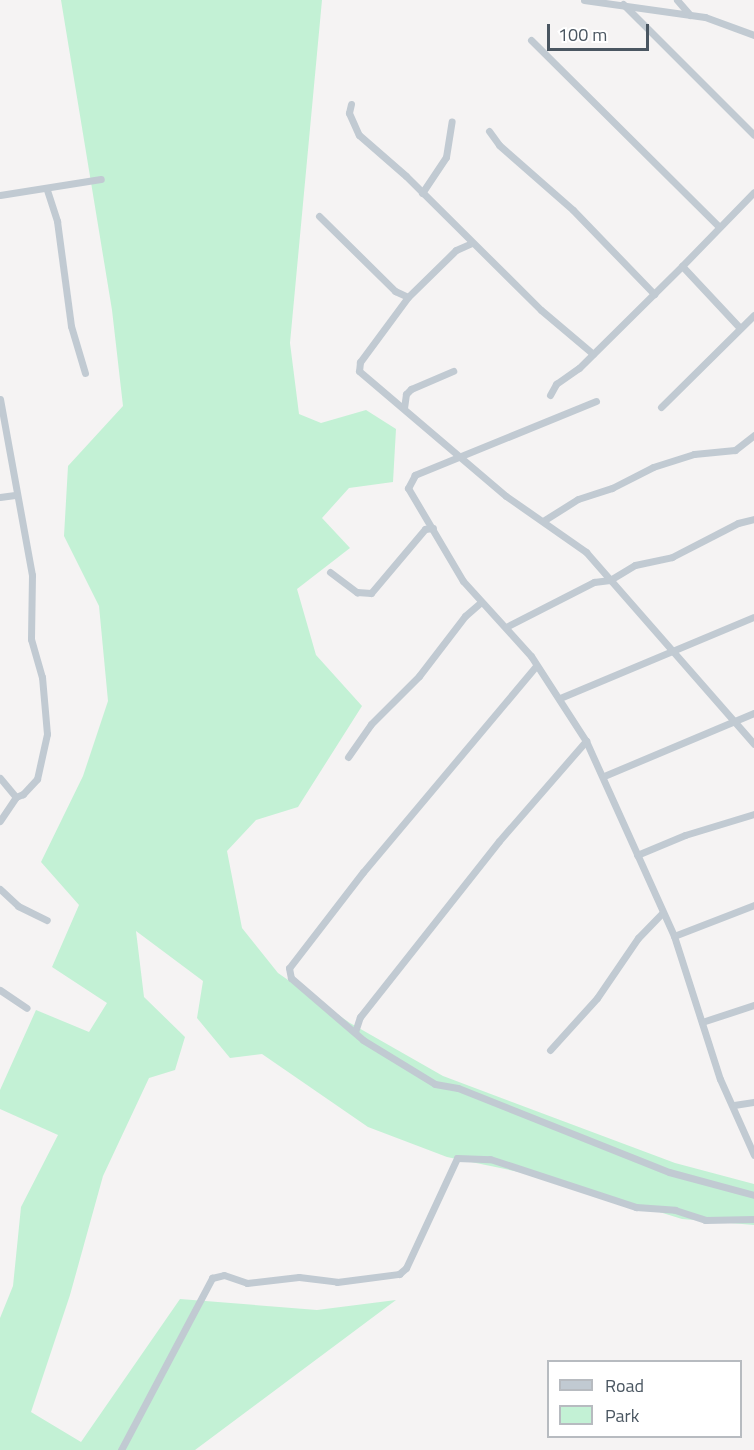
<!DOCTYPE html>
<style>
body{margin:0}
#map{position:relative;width:754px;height:1450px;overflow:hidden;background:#f5f3f3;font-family:"Titillium Web",sans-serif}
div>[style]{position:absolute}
.green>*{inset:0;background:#c3f1d5}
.minor>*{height:7px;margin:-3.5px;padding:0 3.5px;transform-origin:3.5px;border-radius:3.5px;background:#c1cad2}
span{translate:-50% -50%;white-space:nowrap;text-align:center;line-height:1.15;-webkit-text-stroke:5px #fff;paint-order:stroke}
.legend{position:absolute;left:547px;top:1360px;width:195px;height:78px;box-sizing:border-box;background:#fff;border:2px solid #b7bbc0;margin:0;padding:8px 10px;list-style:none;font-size:18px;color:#4a5661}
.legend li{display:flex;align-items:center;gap:12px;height:30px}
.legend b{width:30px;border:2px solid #b7bbc0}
.scale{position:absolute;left:547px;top:24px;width:102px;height:27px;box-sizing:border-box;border:3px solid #4a5661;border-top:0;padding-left:8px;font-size:18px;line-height:21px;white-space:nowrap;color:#4a5661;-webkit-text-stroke:4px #fff;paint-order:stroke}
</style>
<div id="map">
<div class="green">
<i style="clip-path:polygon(61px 0,322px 0,290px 343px,299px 414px,321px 423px,366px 410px,396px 429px,393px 482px,349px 488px,322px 518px,350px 548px,297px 589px,316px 655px,362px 706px,298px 807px,256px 820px,227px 851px,242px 928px,278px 973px,350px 1023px,443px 1076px,675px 1163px,754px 1184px,754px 1225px,682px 1219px,553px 1179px,447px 1157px,368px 1127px,262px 1054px,230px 1058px,197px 1018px,203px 981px,136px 931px,144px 997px,185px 1037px,175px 1070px,149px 1078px,103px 1176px,70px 1295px,31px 1412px,81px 1442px,180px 1299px,317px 1310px,396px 1300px,195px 1450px,0 1450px,0 1318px,13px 1286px,21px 1207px,58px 1135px,0 1109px,0 1090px,36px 1010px,89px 1032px,107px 1003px,52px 967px,79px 905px,41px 862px,83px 776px,108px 701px,99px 606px,64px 536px,68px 466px,123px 406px,112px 310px)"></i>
</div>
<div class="minor">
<i style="left:584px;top:0;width:122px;rotate:8deg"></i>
<i style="left:705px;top:17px;width:52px;rotate:20.2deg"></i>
<i style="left:677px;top:0;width:20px;rotate:49deg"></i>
<i style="left:623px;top:4px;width:185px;rotate:45deg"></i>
<i style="left:531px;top:40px;width:265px;rotate:44.8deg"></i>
<i style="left:351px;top:104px;width:9px;rotate:103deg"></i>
<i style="left:349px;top:113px;width:24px;rotate:66deg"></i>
<i style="left:359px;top:135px;width:62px;rotate:41.1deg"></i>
<i style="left:406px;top:176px;width:190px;rotate:44.8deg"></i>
<i style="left:541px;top:310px;width:68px;rotate:40.2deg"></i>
<i style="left:489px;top:131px;width:17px;rotate:54deg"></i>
<i style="left:499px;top:145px;width:98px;rotate:41.3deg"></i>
<i style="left:573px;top:210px;width:117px;rotate:46deg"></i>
<i style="left:47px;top:190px;width:33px;rotate:72deg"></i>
<i style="left:57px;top:221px;width:106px;rotate:82.4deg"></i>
<i style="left:71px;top:326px;width:49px;rotate:73.4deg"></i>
<i style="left:422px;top:193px;width:43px;rotate:-56.3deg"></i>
<i style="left:446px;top:157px;width:36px;rotate:-81deg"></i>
<i style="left:0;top:195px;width:102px;rotate:-9deg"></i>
<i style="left:319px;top:216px;width:107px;rotate:44.6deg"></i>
<i style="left:395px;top:291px;width:14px;rotate:25deg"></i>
<i style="left:408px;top:297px;width:67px;rotate:-44.4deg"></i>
<i style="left:456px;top:250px;width:17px;rotate:-24deg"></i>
<i style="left:408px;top:297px;width:81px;rotate:126.4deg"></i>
<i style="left:360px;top:362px;width:9px;rotate:96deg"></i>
<i style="left:359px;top:371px;width:193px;rotate:40.4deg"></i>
<i style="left:506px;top:496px;width:98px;rotate:35deg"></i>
<i style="left:586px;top:552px;width:255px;rotate:48.8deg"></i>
<i style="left:740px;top:328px;width:85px;rotate:-133.1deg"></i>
<i style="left:682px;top:266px;width:103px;rotate:-45.8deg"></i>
<i style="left:550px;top:395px;width:13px;rotate:-61deg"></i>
<i style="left:556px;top:384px;width:28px;rotate:-35deg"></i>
<i style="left:579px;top:368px;width:145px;rotate:-44.7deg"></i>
<i style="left:0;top:399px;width:179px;rotate:79.7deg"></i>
<i style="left:32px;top:575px;width:64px;rotate:90.9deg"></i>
<i style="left:31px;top:639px;width:40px;rotate:74deg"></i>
<i style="left:42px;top:677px;width:57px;rotate:85deg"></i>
<i style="left:47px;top:734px;width:46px;rotate:102.5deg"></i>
<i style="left:37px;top:779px;width:21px;rotate:133deg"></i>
<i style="left:23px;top:794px;width:8px;rotate:157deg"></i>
<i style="left:16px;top:797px;width:29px;rotate:124deg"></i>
<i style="left:596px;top:401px;width:196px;rotate:157.8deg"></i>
<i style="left:415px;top:475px;width:15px;rotate:118deg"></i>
<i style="left:408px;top:488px;width:108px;rotate:59.4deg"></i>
<i style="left:463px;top:581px;width:101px;rotate:47.8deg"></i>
<i style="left:531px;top:656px;width:101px;rotate:57.1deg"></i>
<i style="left:586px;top:741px;width:214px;rotate:65.7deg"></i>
<i style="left:674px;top:936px;width:150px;rotate:72.2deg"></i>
<i style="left:720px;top:1079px;width:83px;rotate:65.9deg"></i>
<i style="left:661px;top:407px;width:131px;rotate:-44.7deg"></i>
<i style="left:404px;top:408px;width:14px;rotate:-82deg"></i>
<i style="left:406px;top:394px;width:7px;rotate:-45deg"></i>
<i style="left:411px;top:389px;width:46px;rotate:-23.2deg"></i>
<i style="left:0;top:497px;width:15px;rotate:-8deg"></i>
<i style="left:543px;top:521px;width:41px;rotate:-32.2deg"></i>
<i style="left:578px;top:499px;width:36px;rotate:-18deg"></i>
<i style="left:612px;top:488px;width:46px;rotate:-27.1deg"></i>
<i style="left:653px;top:467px;width:43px;rotate:-17.6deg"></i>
<i style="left:694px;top:454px;width:41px;rotate:-5.6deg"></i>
<i style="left:735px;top:450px;width:24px;rotate:-38deg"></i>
<i style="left:330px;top:572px;width:34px;rotate:37deg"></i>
<i style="left:357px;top:592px;width:14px;rotate:4deg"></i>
<i style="left:371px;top:593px;width:84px;rotate:-49.8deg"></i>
<i style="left:425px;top:529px;width:8px;rotate:-7deg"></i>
<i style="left:506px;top:627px;width:99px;rotate:-27.1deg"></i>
<i style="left:594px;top:582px;width:16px;rotate:-7deg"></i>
<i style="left:610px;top:580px;width:29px;rotate:-31deg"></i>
<i style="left:635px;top:565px;width:38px;rotate:-12deg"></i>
<i style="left:672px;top:557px;width:74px;rotate:-27.3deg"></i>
<i style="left:738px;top:523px;width:16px;rotate:-14deg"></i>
<i style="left:536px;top:666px;width:269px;rotate:130deg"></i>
<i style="left:363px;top:872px;width:121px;rotate:127.6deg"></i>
<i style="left:289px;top:968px;width:10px;rotate:79deg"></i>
<i style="left:291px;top:978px;width:95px;rotate:40.7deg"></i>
<i style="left:363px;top:1040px;width:84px;rotate:31.4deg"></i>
<i style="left:435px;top:1084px;width:23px;rotate:10deg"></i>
<i style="left:458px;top:1088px;width:227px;rotate:21.7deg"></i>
<i style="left:669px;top:1172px;width:88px;rotate:15.1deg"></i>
<i style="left:560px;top:698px;width:210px;rotate:-22.7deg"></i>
<i style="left:348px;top:757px;width:40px;rotate:-55.1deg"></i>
<i style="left:371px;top:724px;width:68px;rotate:-45deg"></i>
<i style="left:419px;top:676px;width:76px;rotate:-52.5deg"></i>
<i style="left:465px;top:616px;width:20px;rotate:-41deg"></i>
<i style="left:604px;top:776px;width:163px;rotate:-22.8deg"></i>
<i style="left:0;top:778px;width:25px;rotate:50deg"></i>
<i style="left:637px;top:855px;width:52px;rotate:-22.6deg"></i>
<i style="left:685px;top:835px;width:72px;rotate:-16.9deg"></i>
<i style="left:0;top:889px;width:25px;rotate:43deg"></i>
<i style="left:18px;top:906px;width:32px;rotate:26deg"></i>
<i style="left:674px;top:936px;width:86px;rotate:-21.2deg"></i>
<i style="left:0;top:990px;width:32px;rotate:34deg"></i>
<i style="left:702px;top:1022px;width:55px;rotate:-18.1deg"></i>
<i style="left:355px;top:1032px;width:16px;rotate:-72deg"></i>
<i style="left:360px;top:1017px;width:224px;rotate:-51.7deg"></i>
<i style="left:499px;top:841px;width:133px;rotate:-49deg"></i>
<i style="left:550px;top:1050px;width:70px;rotate:-47.9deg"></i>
<i style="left:597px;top:998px;width:73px;rotate:-55.7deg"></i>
<i style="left:638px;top:938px;width:35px;rotate:-46deg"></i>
<i style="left:734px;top:1105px;width:20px;rotate:-9deg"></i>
<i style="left:121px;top:1450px;width:195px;rotate:-62.1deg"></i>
<i style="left:212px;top:1278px;width:12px;rotate:-14deg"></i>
<i style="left:224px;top:1275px;width:24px;rotate:19deg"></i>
<i style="left:247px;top:1283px;width:52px;rotate:-6.6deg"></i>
<i style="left:299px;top:1277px;width:38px;rotate:7deg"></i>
<i style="left:337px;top:1282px;width:63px;rotate:-7.4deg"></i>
<i style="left:399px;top:1274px;width:9px;rotate:-41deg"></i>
<i style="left:406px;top:1268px;width:121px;rotate:-65.1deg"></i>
<i style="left:457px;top:1158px;width:33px;rotate:2deg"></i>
<i style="left:490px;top:1159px;width:154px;rotate:18.2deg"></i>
<i style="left:636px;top:1207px;width:39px;rotate:4deg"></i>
<i style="left:675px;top:1210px;width:32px;rotate:18deg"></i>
<i style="left:705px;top:1220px;width:49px;rotate:-1.2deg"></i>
</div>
<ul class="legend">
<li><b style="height:8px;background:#c1cad2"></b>Road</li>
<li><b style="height:16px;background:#c3f1d5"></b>Park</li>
</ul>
<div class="scale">100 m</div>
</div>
